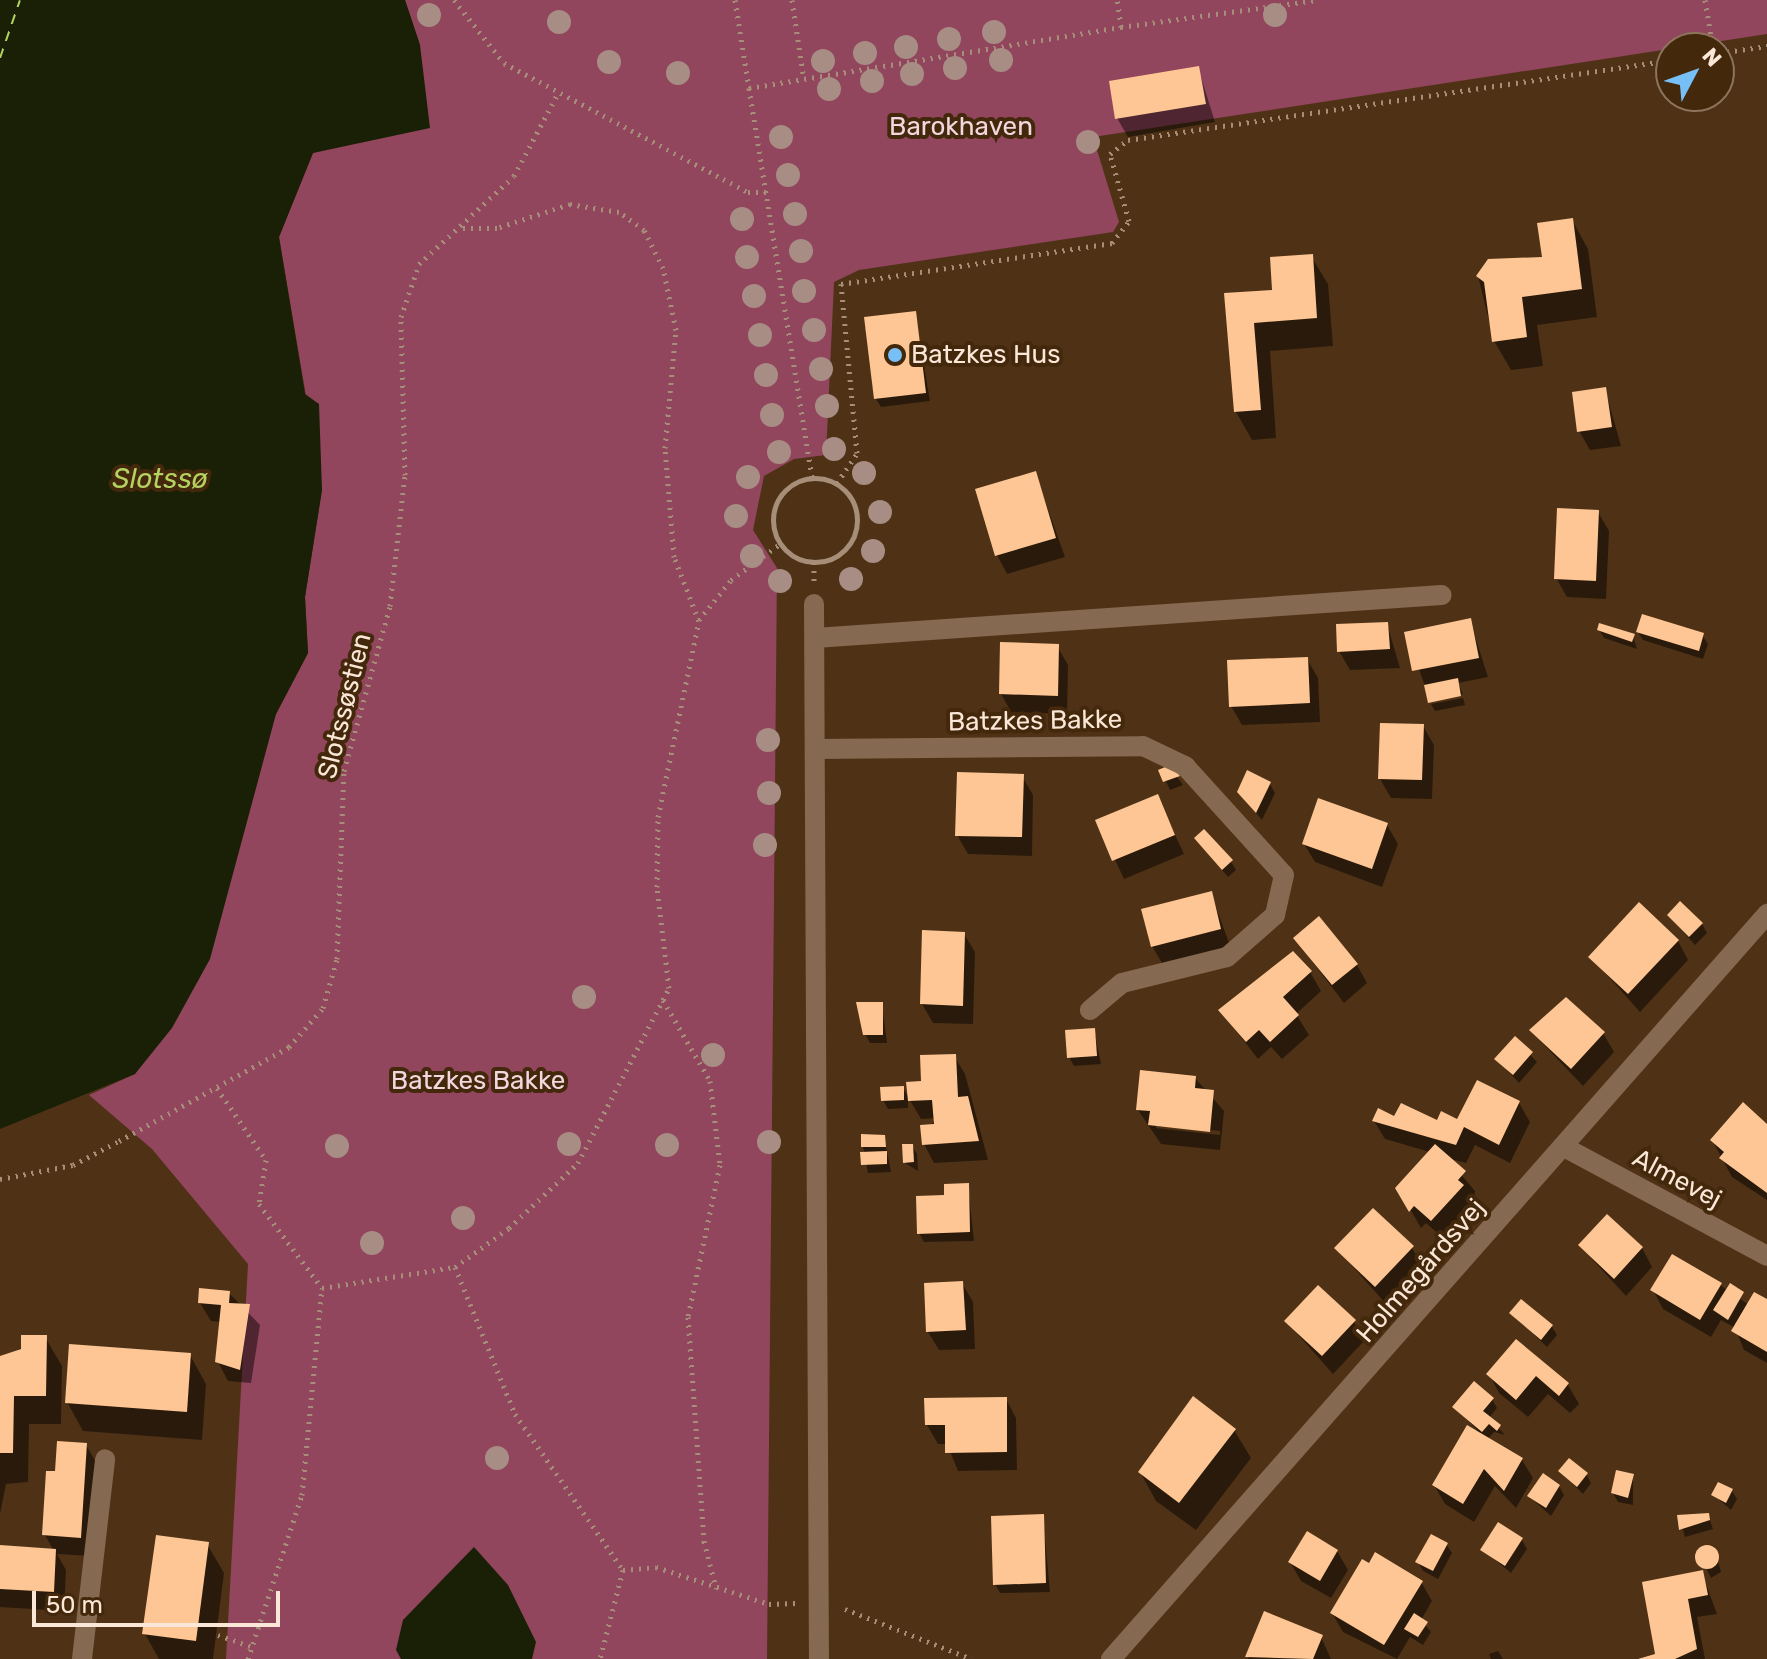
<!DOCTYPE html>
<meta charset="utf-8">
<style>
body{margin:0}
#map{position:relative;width:1767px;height:1659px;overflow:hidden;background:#4f3216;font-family:Rubik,sans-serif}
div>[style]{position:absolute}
.green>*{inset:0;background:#92465d}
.water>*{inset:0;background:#192006}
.shadow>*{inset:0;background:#0007}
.ferry>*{height:2px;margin-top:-1px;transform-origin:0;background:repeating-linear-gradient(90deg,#b3d262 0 10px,transparent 0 18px)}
.building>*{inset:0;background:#fec694}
.round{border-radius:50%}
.path>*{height:5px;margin-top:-2.5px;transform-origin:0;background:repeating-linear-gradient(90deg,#a68e78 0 2px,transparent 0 8px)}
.path>.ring{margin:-2.5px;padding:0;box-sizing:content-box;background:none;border:5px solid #a68e78;border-radius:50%}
.minor>*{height:20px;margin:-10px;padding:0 10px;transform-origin:10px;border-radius:10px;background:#856950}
.tertiary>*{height:20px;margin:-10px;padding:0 10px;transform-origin:10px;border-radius:10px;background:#856950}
.trees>*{width:24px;height:24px;margin:-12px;border-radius:50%;background:#a88d84}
.dots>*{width:22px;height:22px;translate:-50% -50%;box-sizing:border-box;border:4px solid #44280b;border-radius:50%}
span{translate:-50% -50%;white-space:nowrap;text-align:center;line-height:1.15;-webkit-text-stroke:8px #44280b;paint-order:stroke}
.park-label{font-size:26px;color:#f1d8de}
.poi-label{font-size:26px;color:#fae7d7}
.left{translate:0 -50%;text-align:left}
.street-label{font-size:26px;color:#fae7d7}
.water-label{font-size:28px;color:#b3d262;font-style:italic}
.north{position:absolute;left:1655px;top:32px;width:80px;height:80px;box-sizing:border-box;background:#44280b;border:2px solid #8d745d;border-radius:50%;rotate:49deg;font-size:22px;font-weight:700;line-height:32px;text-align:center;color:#fae7d7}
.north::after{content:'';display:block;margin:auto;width:28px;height:36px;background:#77c0f7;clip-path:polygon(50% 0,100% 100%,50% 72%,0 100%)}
.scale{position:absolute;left:32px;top:1591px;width:248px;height:36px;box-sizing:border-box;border:4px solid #fae7d7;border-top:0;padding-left:10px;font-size:24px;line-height:28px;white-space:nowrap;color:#fae7d7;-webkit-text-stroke:6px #44280b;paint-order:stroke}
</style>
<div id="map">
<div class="green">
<i style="clip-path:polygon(405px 0,1767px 0,1767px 34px,1093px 137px,1119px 222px,1113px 232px,859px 270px,834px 282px,826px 455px,794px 459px,764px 476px,753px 530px,777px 568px,767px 1659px,226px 1659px,248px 1264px,152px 1149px,89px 1095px,135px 1074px,276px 714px,308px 653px,305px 597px,322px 490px,279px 237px,313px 153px,351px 142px,420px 45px)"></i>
</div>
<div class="water">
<i style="clip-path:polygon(0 0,405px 0,420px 45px,430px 128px,313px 153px,279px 237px,305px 394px,319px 404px,322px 490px,305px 597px,308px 653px,276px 714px,210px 959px,172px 1028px,135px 1074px,0 1129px)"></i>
<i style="clip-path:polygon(474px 1547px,508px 1585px,536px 1642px,532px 1659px,401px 1659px,396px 1650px,403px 1620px)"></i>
</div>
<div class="shadow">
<i style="clip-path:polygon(1198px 68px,1215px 122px,1128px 137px,1117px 118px)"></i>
<i style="clip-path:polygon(1572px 220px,1588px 249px,1597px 317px,1537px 325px,1543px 366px,1511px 370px,1494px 341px,1478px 276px,1544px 259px)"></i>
<i style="clip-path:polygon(1311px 256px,1328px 284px,1333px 346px,1270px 351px,1276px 438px,1252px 440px,1236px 412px,1227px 295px,1275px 292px)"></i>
<i style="clip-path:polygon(915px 313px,930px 401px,881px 407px,876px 399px)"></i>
<i style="clip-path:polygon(1605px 389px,1621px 446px,1590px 450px,1579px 431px)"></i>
<i style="clip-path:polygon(1035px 473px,1065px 557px,1007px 574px,997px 555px)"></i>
<i style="clip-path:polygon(1598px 512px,1609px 531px,1606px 599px,1567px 597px,1556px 578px)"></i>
<i style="clip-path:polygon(1470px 621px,1488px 677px,1458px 683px,1463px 694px,1430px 701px,1407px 634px)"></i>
<i style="clip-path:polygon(1387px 624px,1400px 668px,1350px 670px,1339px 651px)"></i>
<i style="clip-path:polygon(1599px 630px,1633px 636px,1637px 649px,1604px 638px)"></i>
<i style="clip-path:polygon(1638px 632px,1702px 635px,1708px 644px,1703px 659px,1643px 640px)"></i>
<i style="clip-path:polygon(1057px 646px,1068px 665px,1067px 714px,1011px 712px,1001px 694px)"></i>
<i style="clip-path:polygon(1307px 659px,1318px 678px,1320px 722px,1242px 725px,1231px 706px)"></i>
<i style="clip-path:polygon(1463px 698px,1465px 705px,1435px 711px,1431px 704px)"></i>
<i style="clip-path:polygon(1423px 726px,1434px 745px,1432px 799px,1391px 798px,1380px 779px)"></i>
<i style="clip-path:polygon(1170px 767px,1183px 785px,1170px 790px,1161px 771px)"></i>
<i style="clip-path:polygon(1022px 776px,1033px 795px,1032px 856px,968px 854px,957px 835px)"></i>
<i style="clip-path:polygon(1270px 784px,1275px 793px,1262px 820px,1239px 792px)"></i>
<i style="clip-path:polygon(1157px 796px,1184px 854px,1124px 879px,1097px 821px)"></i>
<i style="clip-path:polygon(1387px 825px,1398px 844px,1382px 887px,1315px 862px,1304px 844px)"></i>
<i style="clip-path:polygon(1196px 839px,1231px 862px,1236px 870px,1228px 877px)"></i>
<i style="clip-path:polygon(1211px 894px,1231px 948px,1163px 965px,1152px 946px)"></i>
<i style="clip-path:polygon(1669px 916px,1702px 924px,1707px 933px,1695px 945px)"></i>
<i style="clip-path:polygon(964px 934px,975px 952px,973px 1024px,933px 1023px,922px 1004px)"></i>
<i style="clip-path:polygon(1295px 939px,1357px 965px,1367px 983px,1344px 1003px)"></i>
<i style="clip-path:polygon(1678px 941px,1688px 960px,1640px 1012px,1591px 957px)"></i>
<i style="clip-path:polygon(1310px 972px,1321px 991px,1296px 1014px,1309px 1035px,1282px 1059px,1271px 1047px,1258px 1059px,1220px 1010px)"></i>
<i style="clip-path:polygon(882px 1004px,887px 1043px,870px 1043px,865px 1034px)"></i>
<i style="clip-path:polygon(1094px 1030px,1101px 1064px,1074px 1066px,1069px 1057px)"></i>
<i style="clip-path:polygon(1531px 1031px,1603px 1033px,1614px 1052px,1583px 1086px)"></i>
<i style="clip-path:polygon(1515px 1039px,1537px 1062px,1519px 1083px,1497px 1059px)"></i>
<i style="clip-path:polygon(954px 1056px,965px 1074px,988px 1160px,934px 1163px,924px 1144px,935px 1118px,921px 1119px,908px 1097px,908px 1108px,888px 1109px,883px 1100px,903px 1088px,910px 1100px)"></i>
<i style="clip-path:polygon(evenodd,1195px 1078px,1224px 1111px,1220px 1150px,1161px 1144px,1138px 1110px,1195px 1078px,1156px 1124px,1220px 1131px,1220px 1135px,1156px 1128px,1156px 1124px)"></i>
<i style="clip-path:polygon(1519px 1103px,1530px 1122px,1510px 1163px,1475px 1145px,1466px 1163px,1447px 1158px,1475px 1191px,1473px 1205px,1443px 1238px,1426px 1223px,1421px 1228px,1398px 1188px,1430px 1152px,1385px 1139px,1374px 1121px,1458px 1121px)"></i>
<i style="clip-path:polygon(1767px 1127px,1767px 1200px,1732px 1177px,1712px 1140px)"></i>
<i style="clip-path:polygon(884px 1137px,891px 1172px,868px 1173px,863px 1146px)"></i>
<i style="clip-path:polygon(912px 1146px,917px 1154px,918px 1171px,905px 1163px)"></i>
<i style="clip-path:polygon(968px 1185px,974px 1241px,924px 1242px,919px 1233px)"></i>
<i style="clip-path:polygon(1580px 1246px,1642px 1248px,1652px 1267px,1626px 1296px)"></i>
<i style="clip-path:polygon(1412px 1248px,1423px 1266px,1387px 1305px,1337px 1249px)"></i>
<i style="clip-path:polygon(962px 1283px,973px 1302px,975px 1349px,939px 1350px,928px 1332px)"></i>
<i style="clip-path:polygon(1720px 1285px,1749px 1305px,1767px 1301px,1767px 1363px,1744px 1350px,1735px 1328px,1721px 1320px,1711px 1337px,1663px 1309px,1653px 1290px)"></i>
<i style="clip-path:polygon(229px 1293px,260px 1325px,251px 1383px,228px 1381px,218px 1362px,221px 1322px,211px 1321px,200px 1303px)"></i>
<i style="clip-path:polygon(1512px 1314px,1552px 1327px,1557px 1335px,1547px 1347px)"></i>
<i style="clip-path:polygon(1286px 1321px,1354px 1322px,1365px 1340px,1333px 1374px)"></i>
<i style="clip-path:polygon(45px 1337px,62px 1366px,61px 1424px,29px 1424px,28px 1482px,6px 1484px,0 1514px,0 1358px)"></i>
<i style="clip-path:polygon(1516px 1341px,1568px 1385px,1579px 1404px,1570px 1413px,1548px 1394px,1528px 1417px,1499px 1393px,1489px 1374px)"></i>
<i style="clip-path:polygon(190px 1355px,206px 1384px,202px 1440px,83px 1431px,67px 1402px)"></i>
<i style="clip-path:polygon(1006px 1399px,1016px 1418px,1017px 1470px,958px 1471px,947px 1444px,938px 1444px,927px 1425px)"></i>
<i style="clip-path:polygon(1492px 1399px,1497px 1408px,1489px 1418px,1505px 1435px,1494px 1432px,1488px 1439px,1522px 1460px,1533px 1478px,1516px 1508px,1495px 1486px,1474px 1522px,1445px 1504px,1434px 1485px,1477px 1430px,1455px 1407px)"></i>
<i style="clip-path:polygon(1234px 1430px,1251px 1458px,1196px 1530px,1156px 1501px,1140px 1472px)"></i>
<i style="clip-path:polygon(86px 1445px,97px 1464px,91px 1556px,57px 1554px,66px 1570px,64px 1611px,0 1607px,0 1547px,54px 1551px,45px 1535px,57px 1473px)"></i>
<i style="clip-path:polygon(1561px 1472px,1586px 1474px,1591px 1483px,1583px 1494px)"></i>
<i style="clip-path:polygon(1633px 1476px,1633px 1505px,1618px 1502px,1613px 1493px)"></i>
<i style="clip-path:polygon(1559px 1486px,1564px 1495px,1551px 1516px,1530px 1497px)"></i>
<i style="clip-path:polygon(1732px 1491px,1737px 1499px,1731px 1510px,1714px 1495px)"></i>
<i style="clip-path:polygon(1708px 1515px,1713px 1529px,1685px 1537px,1679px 1517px)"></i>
<i style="clip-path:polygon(1043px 1517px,1050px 1592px,1000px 1593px,995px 1584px)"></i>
<i style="clip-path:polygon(1522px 1540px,1527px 1549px,1511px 1573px,1483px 1550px)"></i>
<i style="clip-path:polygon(207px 1544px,224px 1573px,213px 1659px,159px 1659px,145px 1634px)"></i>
<i style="clip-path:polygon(1446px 1544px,1452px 1553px,1438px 1579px,1423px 1571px,1418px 1562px)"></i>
<i style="clip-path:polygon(1714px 1546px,1721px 1572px,1711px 1578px,1697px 1549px)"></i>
<i style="clip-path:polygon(1337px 1551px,1348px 1570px,1331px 1598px,1301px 1581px,1290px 1562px)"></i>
<i style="clip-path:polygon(1702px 1573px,1717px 1614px,1697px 1617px,1705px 1659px,1641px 1659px,1657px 1656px,1644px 1583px)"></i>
<i style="clip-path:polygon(1421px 1582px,1432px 1601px,1421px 1620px,1431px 1632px,1423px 1645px,1410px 1637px,1397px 1659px,1343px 1632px,1332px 1613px)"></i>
<i style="clip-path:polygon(1265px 1614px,1321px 1637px,1331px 1659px,1248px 1659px)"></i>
<i style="clip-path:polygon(1498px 1651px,1503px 1659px,1491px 1659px,1489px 1654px)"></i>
</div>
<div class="ferry">
<i style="left:0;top:58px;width:61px;rotate:-71deg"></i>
</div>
<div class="building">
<i style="clip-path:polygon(1199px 66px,1206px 104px,1115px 119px,1109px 81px)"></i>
<i style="clip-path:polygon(1573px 218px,1582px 289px,1522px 297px,1527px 337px,1492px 342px,1484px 282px,1476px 276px,1488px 259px,1542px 257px,1537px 223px)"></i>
<i style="clip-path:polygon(1313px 254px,1317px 318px,1254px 323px,1261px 410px,1234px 412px,1224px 293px,1272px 290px,1270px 257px)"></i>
<i style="clip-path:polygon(916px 311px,926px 393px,874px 399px,864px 317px)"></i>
<i style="clip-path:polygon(1606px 387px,1612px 427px,1577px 432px,1572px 392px)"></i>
<i style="clip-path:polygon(1036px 471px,1056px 538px,995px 556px,975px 489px)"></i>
<i style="clip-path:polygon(1557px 508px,1599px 510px,1596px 581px,1554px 579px)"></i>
<i style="clip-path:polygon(1642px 614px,1704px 633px,1699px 651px,1636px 632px)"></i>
<i style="clip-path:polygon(1471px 618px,1479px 658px,1412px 671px,1404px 632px)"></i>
<i style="clip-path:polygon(1388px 622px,1390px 649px,1337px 652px,1336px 624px)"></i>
<i style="clip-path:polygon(1599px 623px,1635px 634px,1632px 642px,1597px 630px)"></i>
<i style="clip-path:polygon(1000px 642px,1059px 644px,1058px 696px,999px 694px)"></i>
<i style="clip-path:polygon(1308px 657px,1310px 703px,1229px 707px,1227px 660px)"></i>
<i style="clip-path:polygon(1458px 678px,1461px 696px,1428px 703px,1424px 685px)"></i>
<i style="clip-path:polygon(1380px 723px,1424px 724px,1422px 780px,1378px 779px)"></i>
<i style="clip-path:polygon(1170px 765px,1180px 776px,1163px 782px,1158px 770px)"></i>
<i style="clip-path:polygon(1247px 770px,1271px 782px,1256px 813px,1237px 792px)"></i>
<i style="clip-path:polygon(957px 772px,1024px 774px,1022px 837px,955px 836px)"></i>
<i style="clip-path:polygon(1158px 794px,1175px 835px,1112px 861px,1095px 820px)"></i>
<i style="clip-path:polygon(1318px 798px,1388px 823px,1372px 869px,1302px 844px)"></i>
<i style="clip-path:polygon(1204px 829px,1233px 860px,1222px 870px,1194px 838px)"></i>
<i style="clip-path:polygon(1212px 891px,1221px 929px,1151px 947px,1141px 909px)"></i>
<i style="clip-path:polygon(1680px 901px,1703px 923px,1689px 937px,1667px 915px)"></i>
<i style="clip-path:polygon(1639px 902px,1679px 940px,1628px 994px,1588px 957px)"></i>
<i style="clip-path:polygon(1319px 916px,1358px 964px,1332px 985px,1293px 938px)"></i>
<i style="clip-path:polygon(922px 930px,965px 932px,963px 1006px,920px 1004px)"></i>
<i style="clip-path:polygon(1293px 951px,1312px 971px,1283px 997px,1299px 1015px,1270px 1042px,1259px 1030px,1246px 1042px,1218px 1010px)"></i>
<i style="clip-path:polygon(1566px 997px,1605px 1032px,1571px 1069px,1529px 1030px)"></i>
<i style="clip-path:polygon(856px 1002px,883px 1002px,883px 1035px,863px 1035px)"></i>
<i style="clip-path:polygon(1095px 1028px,1097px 1056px,1067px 1058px,1065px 1030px)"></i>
<i style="clip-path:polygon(1515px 1036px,1533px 1052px,1513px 1075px,1494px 1059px)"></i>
<i style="clip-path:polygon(956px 1054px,958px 1097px,968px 1096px,979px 1141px,922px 1145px,920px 1125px,934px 1124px,932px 1100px,908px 1101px,906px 1082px,921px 1081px,920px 1055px)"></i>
<i style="clip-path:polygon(1140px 1070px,1196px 1076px,1195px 1088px,1214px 1090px,1210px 1132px,1148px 1125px,1150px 1111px,1136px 1110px)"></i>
<i style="clip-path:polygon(1477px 1080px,1520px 1101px,1499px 1145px,1464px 1127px,1456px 1145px,1372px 1121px,1378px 1108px,1394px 1116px,1401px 1103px,1437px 1120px,1441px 1111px,1457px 1119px)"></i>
<i style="clip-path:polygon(904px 1086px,904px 1100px,881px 1101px,880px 1087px)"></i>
<i style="clip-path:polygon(1743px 1102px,1767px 1124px,1767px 1193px,1719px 1158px,1724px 1152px,1710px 1140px)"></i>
<i style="clip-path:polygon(861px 1134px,885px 1135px,886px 1147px,861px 1147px)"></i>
<i style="clip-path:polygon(902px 1144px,913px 1144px,914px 1162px,903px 1163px)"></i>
<i style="clip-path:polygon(1435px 1144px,1466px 1171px,1458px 1180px,1464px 1185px,1431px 1221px,1414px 1206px,1409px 1212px,1395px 1188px)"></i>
<i style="clip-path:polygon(887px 1151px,887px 1164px,861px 1165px,860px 1152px)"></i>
<i style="clip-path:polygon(969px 1183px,970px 1232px,917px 1234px,916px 1196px,944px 1195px,944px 1184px)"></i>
<i style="clip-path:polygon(1373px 1208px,1414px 1246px,1375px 1287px,1334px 1248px)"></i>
<i style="clip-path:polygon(1607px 1214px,1643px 1247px,1614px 1279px,1578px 1245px)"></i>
<i style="clip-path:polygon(1672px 1254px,1722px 1283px,1700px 1320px,1650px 1290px)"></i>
<i style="clip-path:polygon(963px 1281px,966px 1330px,926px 1332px,924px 1283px)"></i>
<i style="clip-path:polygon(1730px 1283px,1744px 1292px,1728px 1320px,1713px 1310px)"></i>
<i style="clip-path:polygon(1318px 1285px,1356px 1320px,1322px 1356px,1284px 1321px)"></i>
<i style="clip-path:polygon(199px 1288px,230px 1291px,229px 1303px,250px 1304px,240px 1370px,215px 1362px,221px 1305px,198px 1303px)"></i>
<i style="clip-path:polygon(1754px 1292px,1767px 1299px,1767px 1352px,1731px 1331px)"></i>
<i style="clip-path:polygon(1521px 1299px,1553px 1325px,1541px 1340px,1509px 1313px)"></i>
<i style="clip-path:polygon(21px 1335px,47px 1335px,46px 1396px,14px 1396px,13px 1453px,0 1453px,0 1356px,21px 1349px)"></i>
<i style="clip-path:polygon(1516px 1339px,1569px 1383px,1559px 1396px,1536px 1376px,1516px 1400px,1486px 1374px)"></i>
<i style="clip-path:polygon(69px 1344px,191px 1353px,187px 1412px,65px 1403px)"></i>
<i style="clip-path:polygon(1474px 1381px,1494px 1398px,1483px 1411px,1501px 1425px,1497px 1431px,1489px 1424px,1482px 1432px,1452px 1407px)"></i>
<i style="clip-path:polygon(1193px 1396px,1236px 1429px,1179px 1503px,1138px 1472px)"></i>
<i style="clip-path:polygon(1007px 1397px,1007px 1452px,945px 1453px,945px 1425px,925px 1425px,924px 1398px)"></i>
<i style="clip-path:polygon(1467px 1425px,1523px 1458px,1504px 1491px,1484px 1469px,1463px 1504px,1432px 1485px)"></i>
<i style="clip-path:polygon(57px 1441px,87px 1443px,81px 1538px,42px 1535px,46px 1471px,55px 1471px)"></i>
<i style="clip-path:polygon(1569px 1458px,1588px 1473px,1577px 1487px,1558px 1471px)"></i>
<i style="clip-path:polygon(1616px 1470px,1634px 1474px,1628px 1498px,1611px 1493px)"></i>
<i style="clip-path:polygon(1543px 1473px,1560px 1485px,1546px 1508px,1527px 1496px)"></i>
<i style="clip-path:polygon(1718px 1482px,1733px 1489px,1726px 1503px,1711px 1495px)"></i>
<i style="clip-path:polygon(1709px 1513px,1710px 1520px,1679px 1530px,1677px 1515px)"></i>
<i style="clip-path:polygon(1044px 1514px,1046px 1583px,993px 1585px,991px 1516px)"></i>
<i style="clip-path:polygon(1498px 1522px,1523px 1538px,1505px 1566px,1480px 1550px)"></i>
<i style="clip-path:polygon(1307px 1531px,1338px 1550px,1320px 1581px,1288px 1562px)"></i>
<i style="clip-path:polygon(1431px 1534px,1448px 1543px,1433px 1571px,1415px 1562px)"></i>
<i style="clip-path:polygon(156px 1535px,209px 1542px,196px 1641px,142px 1634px)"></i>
<i class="round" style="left:1695px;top:1545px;width:24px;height:24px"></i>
<i style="clip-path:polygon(0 1545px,56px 1549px,54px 1592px,0 1589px)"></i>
<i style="clip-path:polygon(1375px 1552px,1423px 1581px,1384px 1645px,1330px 1613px,1362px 1559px,1369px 1563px)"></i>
<i style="clip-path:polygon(1703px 1570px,1708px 1595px,1688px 1599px,1697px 1649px,1675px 1659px,1638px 1659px,1655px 1654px,1642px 1582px)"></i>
<i style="clip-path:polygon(1264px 1611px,1323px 1635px,1313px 1659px,1245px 1657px)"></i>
<i style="clip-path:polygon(1414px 1613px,1428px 1622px,1418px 1637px,1404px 1629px)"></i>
</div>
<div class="path">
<i style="left:454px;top:0;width:80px;rotate:51.6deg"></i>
<i style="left:504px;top:63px;width:276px;rotate:27.9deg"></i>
<i style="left:748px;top:192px;width:18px"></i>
<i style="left:735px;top:0;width:89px;rotate:81deg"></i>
<i style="left:792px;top:0;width:75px;rotate:81.5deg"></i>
<i style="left:1705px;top:0;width:49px;rotate:80.5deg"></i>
<i style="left:1121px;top:27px;width:198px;rotate:-7.8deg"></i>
<i style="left:1719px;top:53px;width:49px;rotate:-8.3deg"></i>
<i style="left:812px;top:477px;width:394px;rotate:-99.2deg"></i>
<i style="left:749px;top:88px;width:377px;rotate:-9.3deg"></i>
<i style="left:1121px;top:27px;width:27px;rotate:-98deg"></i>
<i class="ring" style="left:773px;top:478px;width:79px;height:79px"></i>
<i style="left:837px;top:483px;width:36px;rotate:-56deg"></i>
<i style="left:857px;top:453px;width:170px;rotate:-95.4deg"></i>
<i style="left:841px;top:284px;width:274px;rotate:-8.6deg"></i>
<i style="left:1112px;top:243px;width:28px;rotate:-52deg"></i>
<i style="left:1129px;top:221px;width:70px;rotate:-105.8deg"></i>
<i style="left:1110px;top:154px;width:23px;rotate:-38deg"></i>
<i style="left:1128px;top:140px;width:549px;rotate:-8.38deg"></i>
<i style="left:814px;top:563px;width:19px;rotate:90deg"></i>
<i style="left:699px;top:620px;width:51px;rotate:-51.3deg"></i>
<i style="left:731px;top:580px;width:61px;rotate:-36.3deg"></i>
<i style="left:663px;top:1000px;width:94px;rotate:59.9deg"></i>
<i style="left:710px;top:1081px;width:85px;rotate:83.2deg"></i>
<i style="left:720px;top:1165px;width:155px;rotate:101.9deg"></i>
<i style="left:688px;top:1317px;width:225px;rotate:85.9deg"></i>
<i style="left:704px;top:1541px;width:49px;rotate:75.7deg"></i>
<i style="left:217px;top:1088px;width:87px;rotate:55.8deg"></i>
<i style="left:266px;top:1160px;width:45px;rotate:99deg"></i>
<i style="left:259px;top:1204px;width:105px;rotate:53.1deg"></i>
<i style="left:0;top:1179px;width:74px;rotate:-10.9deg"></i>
<i style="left:73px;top:1165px;width:52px;rotate:-27.6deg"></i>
<i style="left:119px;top:1141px;width:194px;rotate:-28.9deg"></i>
<i style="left:289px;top:1047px;width:52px;rotate:-48.9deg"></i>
<i style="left:323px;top:1008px;width:51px;rotate:-74.1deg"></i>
<i style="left:337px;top:959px;width:188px;rotate:-87.9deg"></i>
<i style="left:344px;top:771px;width:171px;rotate:-74.4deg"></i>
<i style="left:390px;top:606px;width:132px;rotate:-83.5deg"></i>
<i style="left:405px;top:475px;width:158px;rotate:-91.5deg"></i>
<i style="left:401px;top:317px;width:56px;rotate:-71.2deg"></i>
<i style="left:419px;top:264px;width:129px;rotate:-42.8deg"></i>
<i style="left:514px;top:176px;width:92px;rotate:-62deg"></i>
<i style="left:455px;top:1267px;width:159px;rotate:67.8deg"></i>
<i style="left:515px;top:1414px;width:190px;rotate:55.3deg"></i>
<i style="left:623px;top:1570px;width:92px;rotate:104.5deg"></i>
<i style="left:623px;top:1570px;width:33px;rotate:-5deg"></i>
<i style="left:656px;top:1567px;width:119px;rotate:18.1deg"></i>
<i style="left:769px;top:1604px;width:27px;rotate:-2deg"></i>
<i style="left:845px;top:1609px;width:136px;rotate:21.5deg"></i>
<i style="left:218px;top:1635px;width:34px;rotate:19deg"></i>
<i style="left:248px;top:1659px;width:173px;rotate:-71.8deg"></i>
<i style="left:302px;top:1495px;width:208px;rotate:-84.5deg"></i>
<i style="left:322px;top:1288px;width:135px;rotate:-9deg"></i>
<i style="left:455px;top:1267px;width:67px;rotate:-35.8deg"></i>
<i style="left:509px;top:1228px;width:95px;rotate:-43.3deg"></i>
<i style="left:578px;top:1163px;width:197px;rotate:-62.5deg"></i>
<i style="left:669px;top:988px;width:102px;rotate:-96.8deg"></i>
<i style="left:657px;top:887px;width:70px;rotate:-89.2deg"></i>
<i style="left:658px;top:817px;width:200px;rotate:-78.2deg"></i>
<i style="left:699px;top:621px;width:69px;rotate:-111.3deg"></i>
<i style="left:674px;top:557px;width:109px;rotate:-94.7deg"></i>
<i style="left:665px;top:448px;width:119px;rotate:-84.7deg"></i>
<i style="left:676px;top:330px;width:63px;rotate:-101.8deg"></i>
<i style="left:663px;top:268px;width:42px;rotate:-116.6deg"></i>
<i style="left:644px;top:230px;width:31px;rotate:-144deg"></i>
<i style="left:619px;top:212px;width:50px;rotate:-170.7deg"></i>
<i style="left:570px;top:204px;width:77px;rotate:161.8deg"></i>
<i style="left:497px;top:228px;width:38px;rotate:180deg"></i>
</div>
<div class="minor">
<i style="left:814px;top:604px;width:1055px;rotate:89.73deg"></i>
<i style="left:815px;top:638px;width:628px;rotate:-3.92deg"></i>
<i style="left:815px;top:749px;width:328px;rotate:-0.5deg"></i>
<i style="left:1143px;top:746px;width:47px;rotate:25.5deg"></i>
<i style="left:1185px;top:766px;width:147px;rotate:47.8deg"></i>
<i style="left:1284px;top:875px;width:41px;rotate:102.7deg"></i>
<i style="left:1275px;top:915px;width:64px;rotate:138.8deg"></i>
<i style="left:1227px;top:957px;width:108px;rotate:166.1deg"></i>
<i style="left:1122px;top:983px;width:42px;rotate:139.8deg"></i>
<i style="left:1564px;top:1147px;width:230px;rotate:28.2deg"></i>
<i style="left:82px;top:1659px;width:201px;rotate:-83.4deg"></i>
</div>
<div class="tertiary">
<i style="left:1111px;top:1659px;width:993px;rotate:-48.63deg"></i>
</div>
<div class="trees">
<i style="left:429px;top:15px"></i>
<i style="left:1275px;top:15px"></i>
<i style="left:559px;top:22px"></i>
<i style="left:994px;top:32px"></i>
<i style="left:949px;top:39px"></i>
<i style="left:906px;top:47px"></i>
<i style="left:865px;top:53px"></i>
<i style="left:1001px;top:60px"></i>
<i style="left:823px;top:61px"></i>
<i style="left:609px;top:62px"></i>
<i style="left:955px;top:68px"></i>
<i style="left:678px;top:73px"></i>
<i style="left:912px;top:74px"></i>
<i style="left:872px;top:81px"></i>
<i style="left:829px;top:89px"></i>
<i style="left:781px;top:137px"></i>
<i style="left:1088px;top:142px"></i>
<i style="left:788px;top:175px"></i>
<i style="left:795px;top:214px"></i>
<i style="left:742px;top:219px"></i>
<i style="left:801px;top:251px"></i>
<i style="left:747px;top:257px"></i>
<i style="left:804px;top:291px"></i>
<i style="left:754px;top:296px"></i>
<i style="left:814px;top:330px"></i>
<i style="left:760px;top:335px"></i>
<i style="left:821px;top:369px"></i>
<i style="left:766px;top:375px"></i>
<i style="left:827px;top:406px"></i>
<i style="left:772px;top:415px"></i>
<i style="left:834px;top:449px"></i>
<i style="left:779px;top:452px"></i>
<i style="left:864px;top:473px"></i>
<i style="left:748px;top:477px"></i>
<i style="left:880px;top:512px"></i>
<i style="left:736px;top:516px"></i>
<i style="left:873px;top:551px"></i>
<i style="left:752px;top:556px"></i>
<i style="left:851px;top:579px"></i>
<i style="left:780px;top:581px"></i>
<i style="left:768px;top:740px"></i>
<i style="left:769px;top:793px"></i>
<i style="left:765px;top:845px"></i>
<i style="left:584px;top:997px"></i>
<i style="left:713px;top:1055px"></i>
<i style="left:769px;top:1142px"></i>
<i style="left:569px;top:1144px"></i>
<i style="left:667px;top:1145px"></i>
<i style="left:337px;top:1146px"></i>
<i style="left:463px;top:1218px"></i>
<i style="left:372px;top:1243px"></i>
<i style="left:497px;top:1458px"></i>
</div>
<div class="dots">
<i style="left:895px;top:355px;background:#77c0f7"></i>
</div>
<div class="park-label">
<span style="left:961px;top:127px">Barokhaven</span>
<span style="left:478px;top:1081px">Batzkes Bakke</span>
</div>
<div class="poi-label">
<span class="left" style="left:911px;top:355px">Batzkes Hus</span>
</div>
<div class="street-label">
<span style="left:345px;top:706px;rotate:-76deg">Slotssøstien</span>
<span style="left:1035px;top:721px;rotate:-1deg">Batzkes Bakke</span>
<span style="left:1677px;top:1179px;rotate:28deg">Almevej</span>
<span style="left:1421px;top:1271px;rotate:-49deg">Holmegårdsvej</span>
</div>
<div class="water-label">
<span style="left:160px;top:479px">Slotssø</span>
</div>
<div class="north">N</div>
<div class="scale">50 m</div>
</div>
